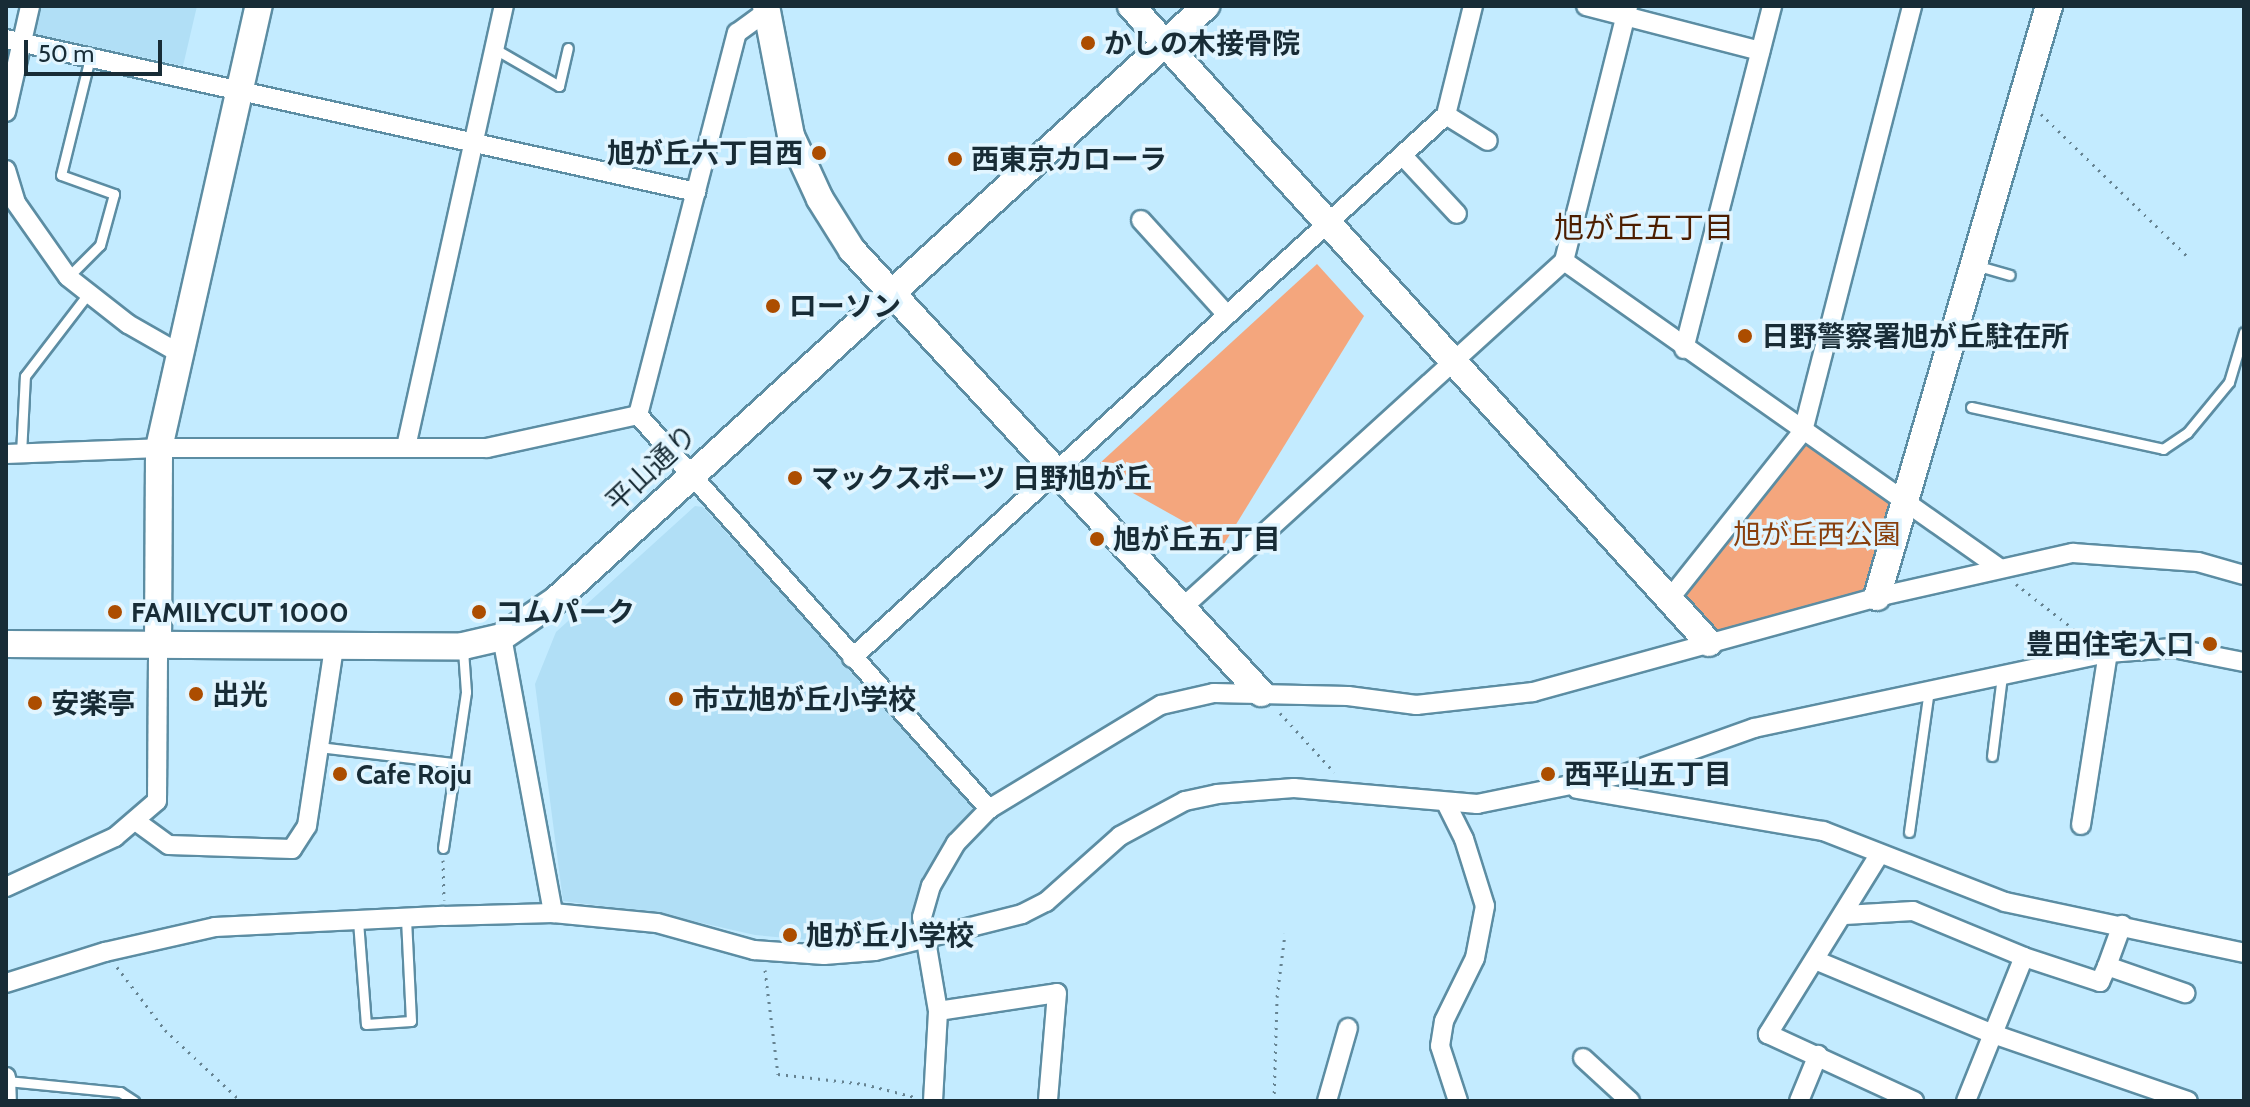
<!DOCTYPE html>
<meta charset="utf-8">
<style>
body{margin:0}
#map{position:relative;width:2250px;height:1107px;overflow:hidden;background:#c3ebff;font-family:Cabin,"Noto Sans JP",sans-serif}
div>[style]{position:absolute}
.built>*{inset:0;background:#b1dff6}
.green>*{inset:0;background:#f4a67d}
.path>*{height:3px;margin-top:-1.5px;transform-origin:0;background:repeating-linear-gradient(90deg,#668391 0 2px,transparent 0 8px)}
.roads{filter:drop-shadow(2px 0 #5c8da3) drop-shadow(-2px 0 #5c8da3) drop-shadow(0 2px #5c8da3) drop-shadow(0 -2px #5c8da3)}
.lane>*{height:9px;margin:-4.5px;padding:0 4.5px;transform-origin:4.5px;border-radius:4.5px;background:#fff}
.street>*{height:18px;margin:-9px;padding:0 9px;transform-origin:9px;border-radius:9px;background:#fff}
.secondary>*{height:26px;margin:-13px;padding:0 13px;transform-origin:13px;border-radius:13px;background:#fff}
.dots>*{width:22px;height:22px;translate:-50% -50%;box-sizing:border-box;border:4px solid #e1f5ff;border-radius:50%}
span{translate:-50% -50%;white-space:nowrap;text-align:center;line-height:1.15;-webkit-text-stroke:7px #e1f5ff;paint-order:stroke}
.poi-label{font-size:28px;color:#182c36;font-weight:700}
.left{translate:0 -50%;text-align:left}
.right{translate:-100% -50%;text-align:right}
.street-label{font-size:28px;color:#182c36}
.park-label{font-size:28px;color:#893f0d}
.neighbourhood-label{font-size:30px;color:#4c1e00}
.frame{position:absolute;inset:0;border:8px solid #182c36;pointer-events:none}
.scale{position:absolute;left:24px;top:40px;width:138px;height:36px;box-sizing:border-box;border:4px solid #182c36;border-top:0;padding-left:10px;font-size:24px;line-height:28px;white-space:nowrap;color:#182c36;-webkit-text-stroke:6px #e1f5ff;paint-order:stroke}
</style>
<div id="map">
<div class="built">
<i style="clip-path:polygon(41px 6px,197px 6px,183px 66px,35px 34px)"></i>
<i style="clip-path:polygon(695px 506px,703px 507px,973px 804px,972px 814px,950px 834px,918px 894px,912px 924px,900px 937px,864px 945px,755px 935px,662px 914px,563px 901px,535px 684px,556px 632px)"></i>
</div>
<div class="green">
<i style="clip-path:polygon(1317px 264px,1364px 316px,1224px 544px,1133px 493px,1100px 463px)"></i>
<i style="clip-path:polygon(1803px 431px,1902px 501px,1877px 597px,1709px 643px,1671px 597px)"></i>
</div>
<div class="path">
<i style="left:2041px;top:114px;width:206px;rotate:44.2deg"></i>
<i style="left:2016px;top:584px;width:88px;rotate:38deg"></i>
<i style="left:1280px;top:713px;width:80px;rotate:47.5deg"></i>
<i style="left:443px;top:860px;width:40px;rotate:88.6deg"></i>
<i style="left:117px;top:967px;width:79px;rotate:52.7deg"></i>
<i style="left:165px;top:1030px;width:104px;rotate:43.1deg"></i>
<i style="left:765px;top:970px;width:105px;rotate:82.9deg"></i>
<i style="left:778px;top:1074px;width:87px;rotate:6.6deg"></i>
<i style="left:864px;top:1084px;width:53px;rotate:14.3deg"></i>
<i style="left:1274px;top:1101px;width:104px;rotate:-88.3deg"></i>
<i style="left:1277px;top:997px;width:64px;rotate:-82.8deg"></i>
</div>
<div class="roads">
<div class="lane">
<i style="left:495px;top:49px;width:74px;rotate:30deg"></i>
<i style="left:559px;top:86px;width:39px;rotate:-77deg"></i>
<i style="left:1975px;top:265px;width:36px;rotate:16deg"></i>
<i style="left:68px;top:277px;width:45px;rotate:-45deg"></i>
<i style="left:100px;top:245px;width:53px;rotate:-74.6deg"></i>
<i style="left:114px;top:194px;width:56px;rotate:-160.3deg"></i>
<i style="left:61px;top:175px;width:121px;rotate:-76.1deg"></i>
<i style="left:1971px;top:407px;width:197px;rotate:12.3deg"></i>
<i style="left:2163px;top:449px;width:29px;rotate:-34deg"></i>
<i style="left:2187px;top:433px;width:66px;rotate:-50.5deg"></i>
<i style="left:2229px;top:382px;width:52px;rotate:-73.3deg"></i>
<i style="left:21px;top:454px;width:78px;rotate:-87.1deg"></i>
<i style="left:25px;top:376px;width:103px;rotate:-52.5deg"></i>
<i style="left:319px;top:747px;width:136px;rotate:6.8deg"></i>
<i style="left:1992px;top:756px;width:81px;rotate:-82.9deg"></i>
<i style="left:1909px;top:832px;width:143px;rotate:-82deg"></i>
<i style="left:443px;top:848px;width:158px;rotate:-81.6deg"></i>
<i style="left:466px;top:692px;width:42px;rotate:-94.1deg"></i>
<i style="left:358px;top:921px;width:103px;rotate:85.6deg"></i>
<i style="left:366px;top:1024px;width:45px;rotate:-3.8deg"></i>
<i style="left:411px;top:1021px;width:103px;rotate:-92.8deg"></i>
<i style="left:7px;top:1081px;width:114px;rotate:5.6deg"></i>
<i style="left:120px;top:1092px;width:17px;rotate:33deg"></i>
</div>
<div class="street">
<i style="left:1586px;top:6px;width:180px;rotate:14.5deg"></i>
<i style="left:6px;top:39px;width:707px;rotate:12.5deg"></i>
<i style="left:6px;top:112px;width:109px;rotate:-77.2deg"></i>
<i style="left:1446px;top:115px;width:49px;rotate:31.8deg"></i>
<i style="left:1403px;top:156px;width:79px;rotate:47deg"></i>
<i style="left:6px;top:170px;width:34px;rotate:73deg"></i>
<i style="left:16px;top:203px;width:90px;rotate:54.9deg"></i>
<i style="left:68px;top:277px;width:76px;rotate:38.1deg"></i>
<i style="left:128px;top:324px;width:56px;rotate:29.7deg"></i>
<i style="left:1141px;top:220px;width:128px;rotate:47.8deg"></i>
<i style="left:1564px;top:261px;width:531px;rotate:35.19deg"></i>
<i style="left:1684px;top:349px;width:354px;rotate:-75.6deg"></i>
<i style="left:638px;top:415px;width:395px;rotate:-75.5deg"></i>
<i style="left:737px;top:33px;width:36px;rotate:-36deg"></i>
<i style="left:406px;top:447px;width:452px;rotate:-77.5deg"></i>
<i style="left:6px;top:454px;width:153px;rotate:-2.2deg"></i>
<i style="left:159px;top:448px;width:328px"></i>
<i style="left:487px;top:448px;width:155px;rotate:-12.3deg"></i>
<i style="left:638px;top:415px;width:528px;rotate:48.3deg"></i>
<i style="left:1671px;top:597px;width:212px;rotate:-51.5deg"></i>
<i style="left:1803px;top:431px;width:439px;rotate:-75.6deg"></i>
<i style="left:1182px;top:608px;width:516px;rotate:-42.25deg"></i>
<i style="left:1564px;top:261px;width:263px;rotate:-75.9deg"></i>
<i style="left:502px;top:637px;width:281px;rotate:79.5deg"></i>
<i style="left:852px;top:658px;width:805px;rotate:-42.43deg"></i>
<i style="left:1446px;top:115px;width:112px;rotate:-76.1deg"></i>
<i style="left:1577px;top:789px;width:250px;rotate:9.7deg"></i>
<i style="left:1823px;top:831px;width:195px;rotate:21.3deg"></i>
<i style="left:2005px;top:902px;width:244px;rotate:12deg"></i>
<i style="left:1446px;top:803px;width:40px;rotate:63.4deg"></i>
<i style="left:1464px;top:839px;width:70px;rotate:72.6deg"></i>
<i style="left:1485px;top:906px;width:53px;rotate:100.9deg"></i>
<i style="left:1475px;top:958px;width:70px;rotate:116.2deg"></i>
<i style="left:1444px;top:1021px;width:25px;rotate:99deg"></i>
<i style="left:1440px;top:1046px;width:58px;rotate:71.9deg"></i>
<i style="left:137px;top:822px;width:39px;rotate:36deg"></i>
<i style="left:169px;top:845px;width:123px;rotate:1.9deg"></i>
<i style="left:292px;top:849px;width:27px;rotate:-57deg"></i>
<i style="left:307px;top:826px;width:181px;rotate:-81.4deg"></i>
<i style="left:2081px;top:825px;width:174px;rotate:-81.1deg"></i>
<i style="left:1879px;top:855px;width:211px;rotate:121.8deg"></i>
<i style="left:1768px;top:1034px;width:161px;rotate:24.7deg"></i>
<i style="left:6px;top:887px;width:120px;rotate:-24.6deg"></i>
<i style="left:115px;top:837px;width:55px;rotate:-40.6deg"></i>
<i style="left:157px;top:801px;width:155px;rotate:-89.6deg"></i>
<i style="left:1845px;top:915px;width:68px;rotate:-3.4deg"></i>
<i style="left:1913px;top:911px;width:120px;rotate:22.5deg"></i>
<i style="left:2024px;top:957px;width:80px;rotate:18.2deg"></i>
<i style="left:2100px;top:982px;width:17px;rotate:-66deg"></i>
<i style="left:2107px;top:966px;width:83px;rotate:19.1deg"></i>
<i style="left:1815px;top:960px;width:193px;rotate:22.6deg"></i>
<i style="left:1993px;top:1034px;width:206px;rotate:19deg"></i>
<i style="left:2107px;top:966px;width:44px;rotate:-69.9deg"></i>
<i style="left:6px;top:983px;width:104px;rotate:-17.4deg"></i>
<i style="left:105px;top:952px;width:113px;rotate:-12.8deg"></i>
<i style="left:215px;top:927px;width:229px;rotate:-2.8deg"></i>
<i style="left:444px;top:916px;width:109px;rotate:-1.6deg"></i>
<i style="left:553px;top:913px;width:104px;rotate:5.5deg"></i>
<i style="left:657px;top:923px;width:101px;rotate:15.6deg"></i>
<i style="left:754px;top:950px;width:70px;rotate:4.1deg"></i>
<i style="left:824px;top:955px;width:51px;rotate:-4.5deg"></i>
<i style="left:875px;top:951px;width:152px;rotate:-14.1deg"></i>
<i style="left:1022px;top:914px;width:27px;rotate:-27deg"></i>
<i style="left:1046px;top:902px;width:99px;rotate:-41.7deg"></i>
<i style="left:1120px;top:836px;width:74px;rotate:-28.3deg"></i>
<i style="left:1185px;top:801px;width:33px;rotate:-12deg"></i>
<i style="left:1217px;top:794px;width:77px;rotate:-4.5deg"></i>
<i style="left:1294px;top:788px;width:184px;rotate:5deg"></i>
<i style="left:1477px;top:804px;width:151px;rotate:-11.5deg"></i>
<i style="left:1625px;top:774px;width:137px;rotate:-19.6deg"></i>
<i style="left:1754px;top:728px;width:362px;rotate:-12deg"></i>
<i style="left:2108px;top:653px;width:65px;rotate:-4.4deg"></i>
<i style="left:2173px;top:648px;width:72px;rotate:11.2deg"></i>
<i style="left:938px;top:1011px;width:120px;rotate:-8.6deg"></i>
<i style="left:1057px;top:993px;width:108px;rotate:94.8deg"></i>
<i style="left:1583px;top:1058px;width:64px;rotate:42.5deg"></i>
<i style="left:6px;top:1077px;width:24px;rotate:88deg"></i>
<i style="left:933px;top:1101px;width:90px;rotate:-86.8deg"></i>
<i style="left:938px;top:1011px;width:95px;rotate:-99.7deg"></i>
<i style="left:922px;top:917px;width:32px;rotate:-74deg"></i>
<i style="left:931px;top:886px;width:50px;rotate:-59.8deg"></i>
<i style="left:956px;top:843px;width:47px;rotate:-45.9deg"></i>
<i style="left:989px;top:809px;width:201px;rotate:-31.2deg"></i>
<i style="left:1161px;top:705px;width:54px;rotate:-12.8deg"></i>
<i style="left:1214px;top:693px;width:134px;rotate:1.3deg"></i>
<i style="left:1348px;top:696px;width:69px;rotate:7.5deg"></i>
<i style="left:1416px;top:705px;width:118px;rotate:-6.3deg"></i>
<i style="left:1533px;top:692px;width:357px;rotate:-15.4deg"></i>
<i style="left:1877px;top:597px;width:201px;rotate:-12.7deg"></i>
<i style="left:2073px;top:553px;width:125px;rotate:4.1deg"></i>
<i style="left:2198px;top:562px;width:48px;rotate:15.8deg"></i>
<i style="left:1327px;top:1101px;width:76px;rotate:-74deg"></i>
<i style="left:1799px;top:1101px;width:50px;rotate:-67.6deg"></i>
<i style="left:1966px;top:1101px;width:155px;rotate:-68.1deg"></i>
</div>
<div class="secondary">
<i style="left:766px;top:6px;width:132px;rotate:79.1deg"></i>
<i style="left:791px;top:136px;width:69px;rotate:65.3deg"></i>
<i style="left:820px;top:199px;width:60px;rotate:57.9deg"></i>
<i style="left:852px;top:250px;width:603px;rotate:47.29deg"></i>
<i style="left:1131px;top:6px;width:860px;rotate:47.78deg"></i>
<i style="left:1877px;top:597px;width:616px;rotate:-73.77deg"></i>
<i style="left:6px;top:644px;width:457px;rotate:0.3deg"></i>
<i style="left:463px;top:646px;width:40px;rotate:-13deg"></i>
<i style="left:502px;top:637px;width:65px;rotate:-34.4deg"></i>
<i style="left:556px;top:600px;width:881px;rotate:-42.42deg"></i>
<i style="left:158px;top:646px;width:198px;rotate:-89.7deg"></i>
<i style="left:159px;top:448px;width:453px;rotate:-77.3deg"></i>
</div>
</div>
<div class="dots">
<i style="left:1088px;top:43px;background:#ac4d00"></i>
<i style="left:819px;top:153px;background:#ac4d00"></i>
<i style="left:955px;top:159px;background:#ac4d00"></i>
<i style="left:773px;top:306px;background:#ac4d00"></i>
<i style="left:1745px;top:336px;background:#ac4d00"></i>
<i style="left:795px;top:478px;background:#ac4d00"></i>
<i style="left:1097px;top:539px;background:#ac4d00"></i>
<i style="left:115px;top:612px;background:#ac4d00"></i>
<i style="left:479px;top:612px;background:#ac4d00"></i>
<i style="left:2210px;top:644px;background:#ac4d00"></i>
<i style="left:196px;top:694px;background:#ac4d00"></i>
<i style="left:676px;top:699px;background:#ac4d00"></i>
<i style="left:35px;top:703px;background:#ac4d00"></i>
<i style="left:340px;top:774px;background:#ac4d00"></i>
<i style="left:1548px;top:774px;background:#ac4d00"></i>
<i style="left:790px;top:935px;background:#ac4d00"></i>
</div>
<div class="poi-label">
<span class="left" style="left:1104px;top:43px">かしの木接骨院</span>
<span class="right" style="left:803px;top:153px">旭が丘六丁目西</span>
<span class="left" style="left:971px;top:159px">西東京カローラ</span>
<span class="left" style="left:789px;top:306px">ローソン</span>
<span class="left" style="left:1761px;top:336px">日野警察署旭が丘駐在所</span>
<span class="left" style="left:811px;top:478px">マックスポーツ 日野旭が丘</span>
<span class="left" style="left:1113px;top:539px">旭が丘五丁目</span>
<span class="left" style="left:131px;top:612px">FAMILYCUT 1000</span>
<span class="left" style="left:495px;top:612px">コムパーク</span>
<span class="right" style="left:2194px;top:644px">豊田住宅入口</span>
<span class="left" style="left:212px;top:694px">出光</span>
<span class="left" style="left:692px;top:699px">市立旭が丘小学校</span>
<span class="left" style="left:51px;top:703px">安楽亭</span>
<span class="left" style="left:356px;top:774px">Cafe Roju</span>
<span class="left" style="left:1564px;top:774px">西平山五丁目</span>
<span class="left" style="left:806px;top:935px">旭が丘小学校</span>
</div>
<div class="street-label">
<span style="left:651px;top:468px;rotate:-43deg">平山通り</span>
</div>
<div class="park-label">
<span style="left:1817px;top:534px">旭が丘西公園</span>
</div>
<div class="neighbourhood-label">
<span style="left:1644px;top:228px">旭が丘五丁目</span>
</div>
<div class="frame"></div>
<div class="scale">50 m</div>
</div>
